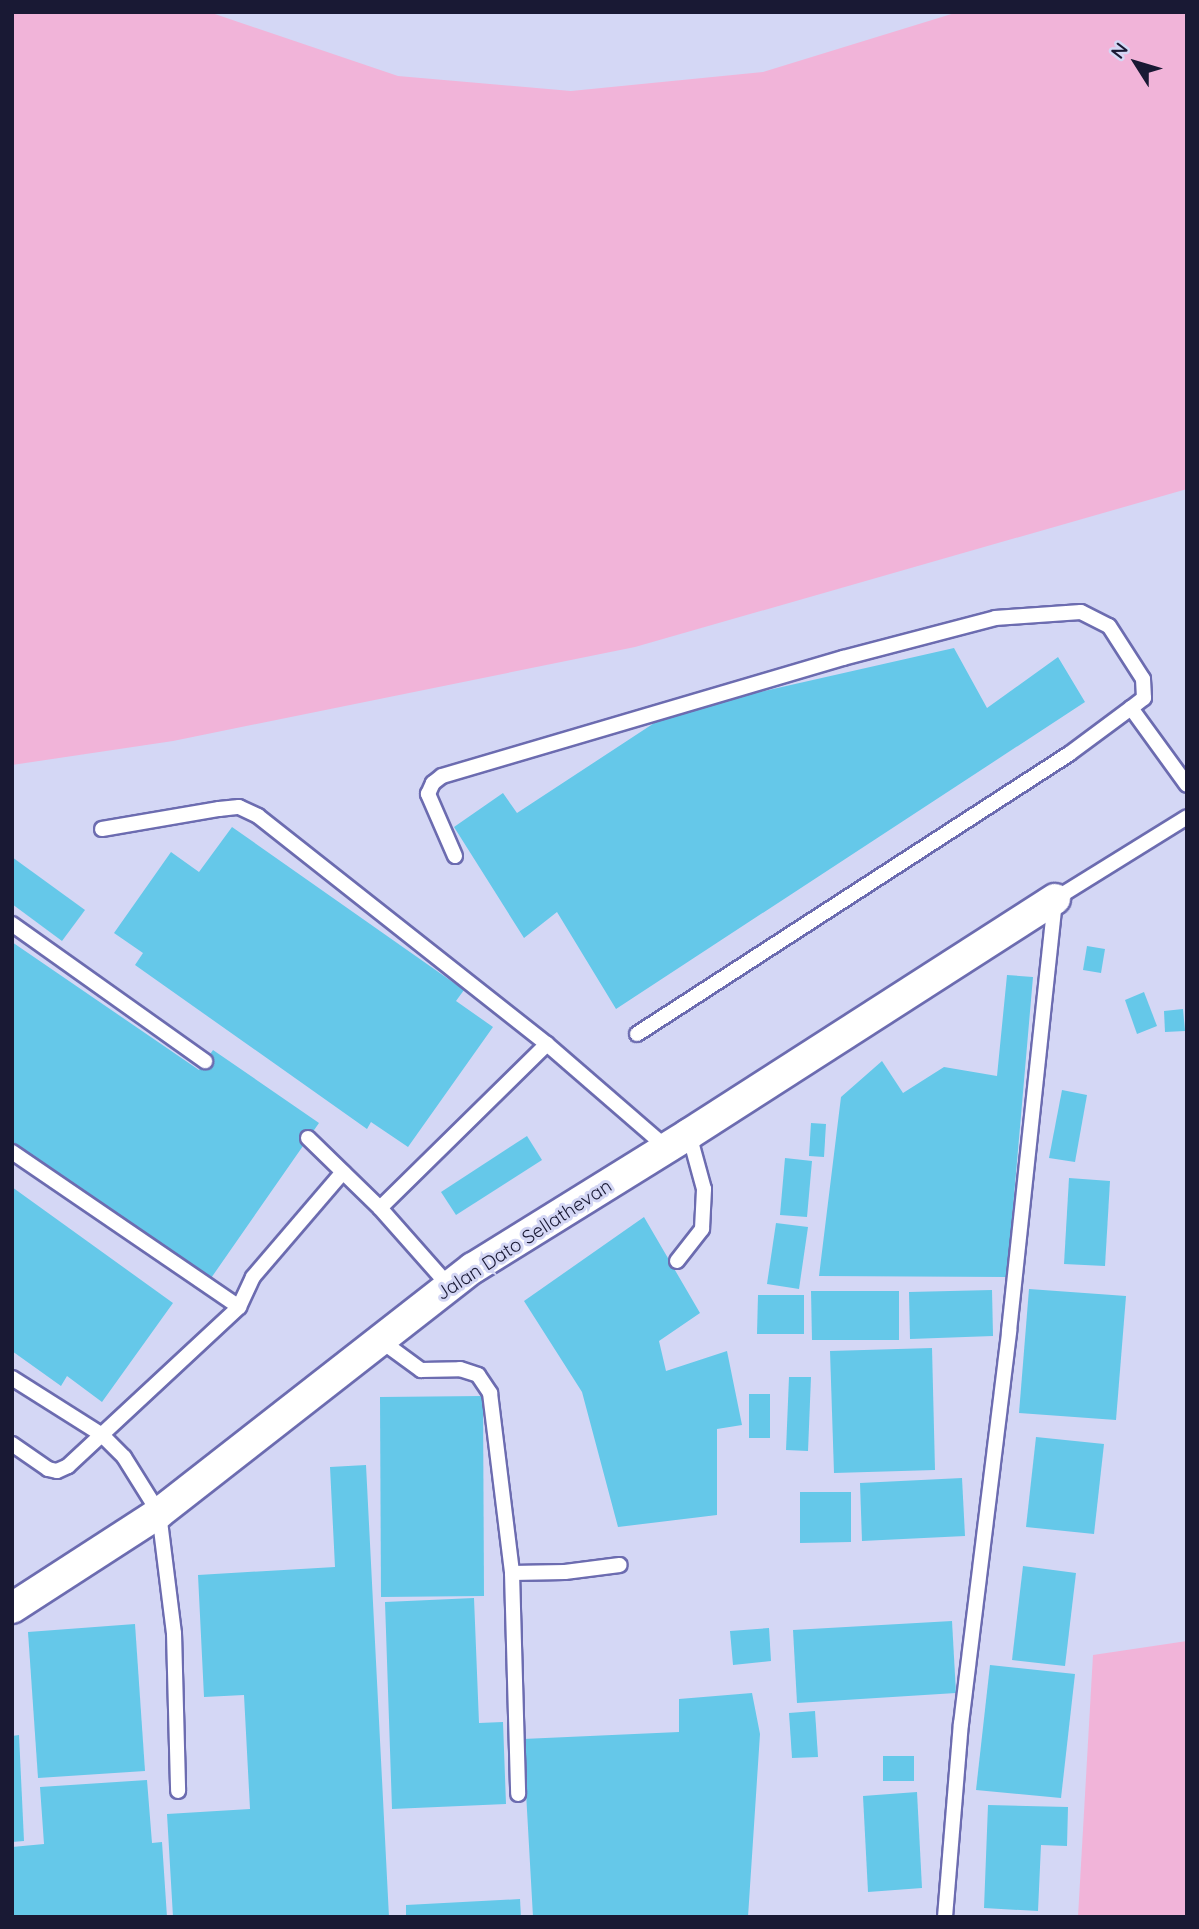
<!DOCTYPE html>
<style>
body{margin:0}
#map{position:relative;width:1199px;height:1929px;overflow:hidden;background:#d4d7f5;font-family:Quicksand,sans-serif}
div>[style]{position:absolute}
.green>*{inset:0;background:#f1b4d9}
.building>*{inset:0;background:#65c8e9}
.roads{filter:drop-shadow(2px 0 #6c6cb0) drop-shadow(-2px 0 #6c6cb0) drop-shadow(0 2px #6c6cb0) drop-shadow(0 -2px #6c6cb0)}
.service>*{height:14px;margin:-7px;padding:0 7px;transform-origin:7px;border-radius:7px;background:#fff}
.minor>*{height:30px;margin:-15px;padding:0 15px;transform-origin:15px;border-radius:15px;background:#fff}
span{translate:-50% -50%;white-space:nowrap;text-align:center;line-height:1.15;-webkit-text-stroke:6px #d4d7f5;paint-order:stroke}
.street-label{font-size:19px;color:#191934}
.frame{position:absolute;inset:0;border:14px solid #191934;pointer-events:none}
.north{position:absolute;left:1101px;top:28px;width:70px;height:70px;-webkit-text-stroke:5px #d4d7f5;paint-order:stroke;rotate:307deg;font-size:19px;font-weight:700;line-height:28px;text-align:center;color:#191934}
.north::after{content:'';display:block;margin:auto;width:24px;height:32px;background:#191934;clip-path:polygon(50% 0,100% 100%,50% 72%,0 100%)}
</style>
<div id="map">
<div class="green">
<i style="clip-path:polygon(12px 12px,209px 12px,398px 76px,571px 91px,763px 72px,958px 12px,1187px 12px,1187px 489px,635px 647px,173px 741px,12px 765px)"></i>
<i style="clip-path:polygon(1187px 1641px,1187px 1917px,1078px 1917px,1093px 1655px)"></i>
</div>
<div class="building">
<i style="clip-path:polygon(954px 648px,987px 708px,1058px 657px,1085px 702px,616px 1009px,557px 912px,524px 938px,454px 827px,503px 793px,517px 813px,671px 712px)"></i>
<i style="clip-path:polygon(232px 827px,464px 990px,456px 1001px,493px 1027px,408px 1147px,371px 1122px,367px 1129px,135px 965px,143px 953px,114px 933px,171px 852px,199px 872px)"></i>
<i style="clip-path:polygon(12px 857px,85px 910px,62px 941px,12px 904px)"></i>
<i style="clip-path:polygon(12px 942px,199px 1070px,213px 1050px,319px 1123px,209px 1281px,12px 1146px)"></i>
<i style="clip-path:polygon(1087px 946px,1105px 949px,1101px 973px,1083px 970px)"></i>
<i style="clip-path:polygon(1007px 975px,1033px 977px,1007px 1277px,819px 1276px,841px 1097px,882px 1061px,903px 1093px,944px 1067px,997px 1076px)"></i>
<i style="clip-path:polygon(1144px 992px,1157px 1026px,1137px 1034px,1125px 1000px)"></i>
<i style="clip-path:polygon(1183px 1009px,1185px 1031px,1165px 1032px,1164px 1011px)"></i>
<i style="clip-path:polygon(1062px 1090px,1087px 1095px,1075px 1162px,1049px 1158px)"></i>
<i style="clip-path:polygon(811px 1123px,826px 1124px,824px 1157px,809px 1156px)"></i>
<i style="clip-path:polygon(527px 1136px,542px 1160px,456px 1215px,441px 1192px)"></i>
<i style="clip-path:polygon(785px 1158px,812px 1161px,807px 1217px,780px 1215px)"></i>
<i style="clip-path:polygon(1069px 1178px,1110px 1181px,1105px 1266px,1064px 1264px)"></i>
<i style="clip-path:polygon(12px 1187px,173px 1303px,102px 1402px,67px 1376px,61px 1386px,12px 1351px)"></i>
<i style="clip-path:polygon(644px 1217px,700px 1313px,659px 1341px,666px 1371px,727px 1351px,742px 1425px,717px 1429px,717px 1515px,618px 1527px,582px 1392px,524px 1301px)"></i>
<i style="clip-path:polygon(776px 1223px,808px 1227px,799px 1289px,767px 1284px)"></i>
<i style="clip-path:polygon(1029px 1289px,1126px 1296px,1116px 1420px,1019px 1413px)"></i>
<i style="clip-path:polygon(992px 1290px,993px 1336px,910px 1339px,909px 1292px)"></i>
<i style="clip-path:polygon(811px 1291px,899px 1291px,899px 1340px,812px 1340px)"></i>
<i style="clip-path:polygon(758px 1295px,804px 1295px,804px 1334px,757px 1334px)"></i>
<i style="clip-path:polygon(932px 1348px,935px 1470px,834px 1473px,830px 1351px)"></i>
<i style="clip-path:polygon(789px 1377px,811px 1377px,808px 1451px,786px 1450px)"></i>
<i style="clip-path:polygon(749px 1394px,770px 1394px,770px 1438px,749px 1438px)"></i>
<i style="clip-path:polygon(483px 1396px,484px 1596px,381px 1597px,380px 1397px)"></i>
<i style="clip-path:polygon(1036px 1437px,1104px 1444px,1094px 1534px,1026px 1527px)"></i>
<i style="clip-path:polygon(366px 1465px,389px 1917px,173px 1917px,167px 1814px,250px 1809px,244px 1695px,204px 1697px,198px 1575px,335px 1567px,330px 1467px)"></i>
<i style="clip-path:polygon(962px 1478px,965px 1536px,862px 1541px,860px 1483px)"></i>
<i style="clip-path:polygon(800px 1492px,851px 1492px,851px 1542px,800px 1543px)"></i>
<i style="clip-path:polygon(1023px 1566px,1076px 1573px,1065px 1666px,1012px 1660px)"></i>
<i style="clip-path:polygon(474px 1598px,479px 1723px,503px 1722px,506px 1804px,392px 1809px,385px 1602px)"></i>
<i style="clip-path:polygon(952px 1621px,956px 1693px,797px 1703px,793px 1630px)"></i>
<i style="clip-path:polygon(135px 1624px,145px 1771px,38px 1778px,28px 1632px)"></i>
<i style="clip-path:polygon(769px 1628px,771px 1661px,733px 1665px,730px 1631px)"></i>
<i style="clip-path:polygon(990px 1665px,1075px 1674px,1061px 1798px,976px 1790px)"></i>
<i style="clip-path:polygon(752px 1693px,760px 1734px,748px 1917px,533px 1917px,523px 1739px,679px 1732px,679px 1699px)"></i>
<i style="clip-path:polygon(815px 1711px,818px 1757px,792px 1758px,789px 1713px)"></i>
<i style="clip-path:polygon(19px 1735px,24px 1841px,12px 1842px,12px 1736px)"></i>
<i style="clip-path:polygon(883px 1756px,914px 1756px,914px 1781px,883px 1781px)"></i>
<i style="clip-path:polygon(147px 1780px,152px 1843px,162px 1842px,167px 1917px,12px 1917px,12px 1847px,44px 1844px,40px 1787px)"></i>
<i style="clip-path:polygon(917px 1792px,922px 1888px,868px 1892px,863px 1796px)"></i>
<i style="clip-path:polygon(988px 1805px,1068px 1807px,1067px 1846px,1041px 1845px,1038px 1911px,984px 1908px)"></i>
<i style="clip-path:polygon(520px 1899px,521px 1917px,406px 1917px,406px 1905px)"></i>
</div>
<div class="roads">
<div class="service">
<i style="left:102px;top:829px;width:119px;rotate:-9.7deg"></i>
<i style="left:219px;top:809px;width:20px;rotate:-6deg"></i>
<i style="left:239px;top:807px;width:21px;rotate:25deg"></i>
<i style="left:258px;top:816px;width:368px;rotate:38.3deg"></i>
<i style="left:547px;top:1044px;width:234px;rotate:135.5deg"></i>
<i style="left:455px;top:856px;width:68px;rotate:-113.5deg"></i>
<i style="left:428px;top:794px;width:12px;rotate:-66deg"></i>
<i style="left:433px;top:783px;width:11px;rotate:-38deg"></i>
<i style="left:442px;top:776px;width:418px;rotate:-16.4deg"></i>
<i style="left:843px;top:658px;width:157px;rotate:-14.7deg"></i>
<i style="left:995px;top:618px;width:86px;rotate:-4deg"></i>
<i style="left:1081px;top:612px;width:31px;rotate:27deg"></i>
<i style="left:1109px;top:626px;width:63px;rotate:57.3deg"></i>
<i style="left:1143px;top:679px;width:19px;rotate:87deg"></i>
<i style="left:1144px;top:698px;width:16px;rotate:142deg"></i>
<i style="left:12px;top:924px;width:237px;rotate:35.4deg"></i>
<i style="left:637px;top:1034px;width:515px;rotate:-32.95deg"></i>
<i style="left:1069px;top:754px;width:77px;rotate:-36.6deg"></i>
<i style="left:1131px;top:708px;width:95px;rotate:54deg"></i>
<i style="left:547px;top:1044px;width:159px;rotate:40.9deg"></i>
<i style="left:308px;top:1138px;width:100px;rotate:44.2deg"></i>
<i style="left:380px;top:1208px;width:104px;rotate:48.5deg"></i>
<i style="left:12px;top:1152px;width:275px;rotate:34.3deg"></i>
<i style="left:677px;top:1261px;width:41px;rotate:-52deg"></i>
<i style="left:702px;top:1229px;width:40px;rotate:-87.1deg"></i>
<i style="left:704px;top:1189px;width:57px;rotate:-105.3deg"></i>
<i style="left:380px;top:1340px;width:51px;rotate:36.2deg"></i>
<i style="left:421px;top:1370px;width:39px;rotate:-1deg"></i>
<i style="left:460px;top:1369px;width:19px;rotate:18deg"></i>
<i style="left:478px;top:1375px;width:22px;rotate:56deg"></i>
<i style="left:490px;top:1393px;width:181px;rotate:83deg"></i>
<i style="left:512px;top:1573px;width:221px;rotate:88.4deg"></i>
<i style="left:12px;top:1378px;width:107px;rotate:32.3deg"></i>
<i style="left:102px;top:1435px;width:31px;rotate:45deg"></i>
<i style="left:124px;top:1457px;width:66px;rotate:58deg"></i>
<i style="left:159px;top:1513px;width:121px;rotate:82.9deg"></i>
<i style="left:174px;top:1633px;width:158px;rotate:88.5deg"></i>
<i style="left:12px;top:1444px;width:44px;rotate:34.8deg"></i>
<i style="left:48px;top:1469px;width:9px;rotate:13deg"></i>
<i style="left:57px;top:1471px;width:12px;rotate:-24deg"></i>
<i style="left:68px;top:1466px;width:233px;rotate:-42.9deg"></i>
<i style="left:239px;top:1307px;width:33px;rotate:-65deg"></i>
<i style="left:253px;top:1277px;width:138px;rotate:-49.4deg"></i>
<i style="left:512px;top:1573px;width:53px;rotate:-1.1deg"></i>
<i style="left:565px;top:1572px;width:55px;rotate:-7.3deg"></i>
<i style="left:945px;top:1917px;width:194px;rotate:-85.3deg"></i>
<i style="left:961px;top:1724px;width:396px;rotate:-83deg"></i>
<i style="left:1009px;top:1331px;width:434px;rotate:-83.9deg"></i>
<i style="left:1055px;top:899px;width:155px;rotate:-31.8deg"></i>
</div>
<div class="minor">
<i style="left:12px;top:1608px;width:175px;rotate:-32.9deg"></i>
<i style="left:159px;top:1513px;width:398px;rotate:-38deg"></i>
<i style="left:473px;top:1268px;width:254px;rotate:-31.8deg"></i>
<i style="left:689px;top:1134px;width:435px;rotate:-32.7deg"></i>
</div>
</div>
<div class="street-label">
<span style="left:524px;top:1240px;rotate:-33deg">Jalan Dato Sellathevan</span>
</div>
<div class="frame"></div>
<div class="north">N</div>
</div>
